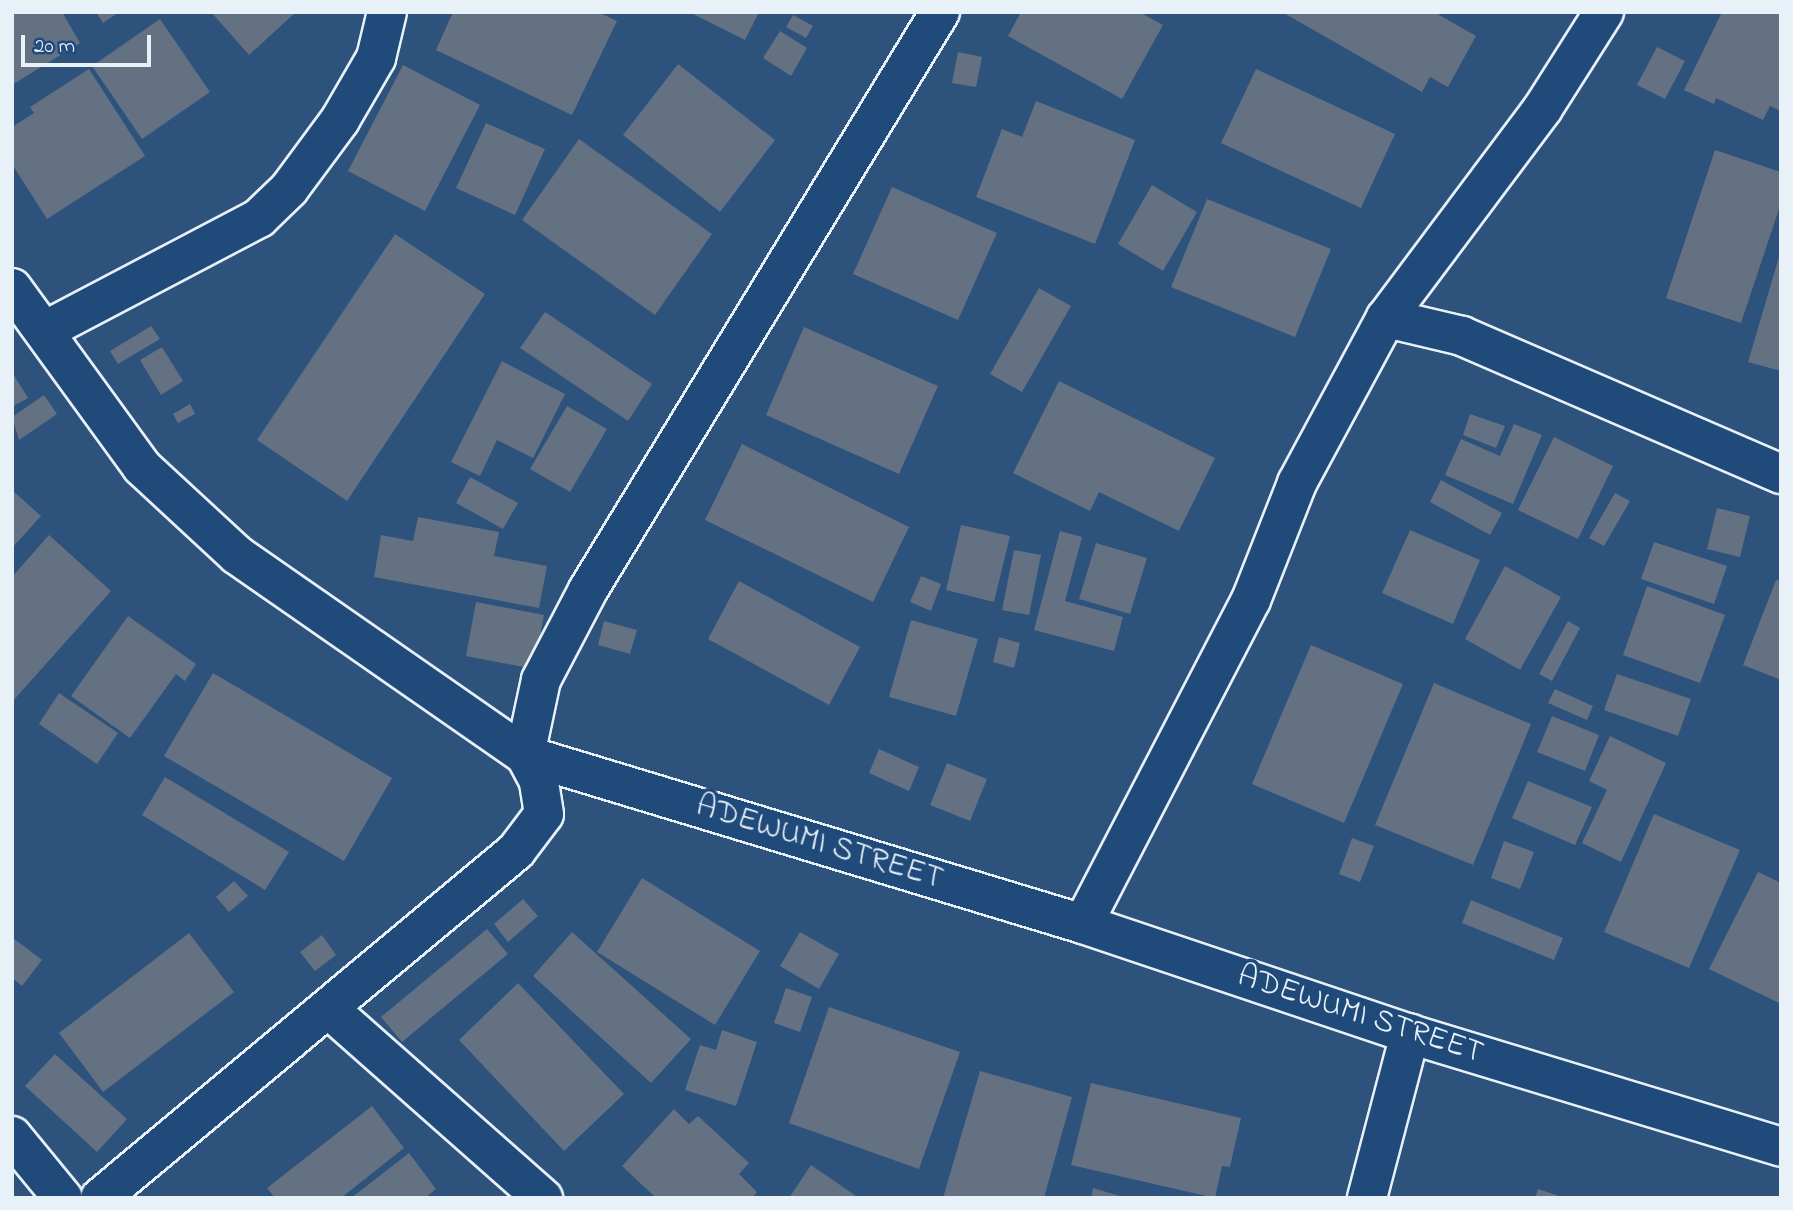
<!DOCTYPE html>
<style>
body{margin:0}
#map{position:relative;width:1793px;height:1210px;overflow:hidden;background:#2d527c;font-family:"Indie Flower",sans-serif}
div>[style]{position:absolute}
.building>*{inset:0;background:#637182}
.roads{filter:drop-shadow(2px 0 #e8f1f8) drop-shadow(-2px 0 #e8f1f8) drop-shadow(0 2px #e8f1f8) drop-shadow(0 -2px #e8f1f8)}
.minor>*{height:38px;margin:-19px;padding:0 19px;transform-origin:19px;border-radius:19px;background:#1f4a7a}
span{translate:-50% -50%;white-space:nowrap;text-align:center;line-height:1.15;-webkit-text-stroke:7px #1f4a7a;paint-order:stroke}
.street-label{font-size:32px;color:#e8f1f8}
.frame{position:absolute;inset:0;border:14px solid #e8f1f8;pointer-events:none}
.scale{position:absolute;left:21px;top:35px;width:130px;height:32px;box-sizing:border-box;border:4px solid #e8f1f8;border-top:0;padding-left:9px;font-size:21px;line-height:24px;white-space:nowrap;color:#e8f1f8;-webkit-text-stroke:5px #1f4a7a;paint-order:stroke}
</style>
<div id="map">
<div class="building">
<i style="clip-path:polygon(12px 12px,62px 12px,80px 43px,12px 85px)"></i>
<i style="clip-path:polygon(96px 12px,119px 12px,103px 23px)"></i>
<i style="clip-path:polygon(211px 12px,296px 12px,249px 55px)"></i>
<i style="clip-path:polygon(453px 12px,598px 12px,617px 21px,572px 115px,436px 50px)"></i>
<i style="clip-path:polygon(689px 12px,759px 12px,745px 40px)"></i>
<i style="clip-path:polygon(1021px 12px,1139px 12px,1163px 25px,1122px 99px,1008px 36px)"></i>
<i style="clip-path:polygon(1282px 12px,1434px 12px,1476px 36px,1448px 87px,1430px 77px,1422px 92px)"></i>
<i style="clip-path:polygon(1722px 12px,1781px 12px,1781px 111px,1770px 106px,1763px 120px,1716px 98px,1714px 104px,1684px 90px)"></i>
<i style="clip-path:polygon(793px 15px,813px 26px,806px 38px,786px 27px)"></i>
<i style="clip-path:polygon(160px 19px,210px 92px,142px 139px,92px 66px)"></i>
<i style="clip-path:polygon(780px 31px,807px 48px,791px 76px,763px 58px)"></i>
<i style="clip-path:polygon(1657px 47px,1685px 61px,1665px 99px,1637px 85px)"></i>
<i style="clip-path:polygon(958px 52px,982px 57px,976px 87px,952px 83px)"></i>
<i style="clip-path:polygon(678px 64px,775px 140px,720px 212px,623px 135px)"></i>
<i style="clip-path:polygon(403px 65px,480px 105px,425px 211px,348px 171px)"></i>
<i style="clip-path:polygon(89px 69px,145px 156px,47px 219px,12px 164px,12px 127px,34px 113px,30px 107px)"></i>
<i style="clip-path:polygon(1256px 69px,1395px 134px,1361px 208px,1221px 143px)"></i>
<i style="clip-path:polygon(1036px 101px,1135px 140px,1095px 244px,976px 197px,1002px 129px,1022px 137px)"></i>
<i style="clip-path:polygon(486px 123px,545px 149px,515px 215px,456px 188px)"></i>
<i style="clip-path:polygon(579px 139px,712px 234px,655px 315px,522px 220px)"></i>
<i style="clip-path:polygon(1715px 150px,1781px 172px,1781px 203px,1741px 323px,1666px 298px)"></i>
<i style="clip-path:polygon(1152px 185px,1197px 212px,1163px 271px,1118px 244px)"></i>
<i style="clip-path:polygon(892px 187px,997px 233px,958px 320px,853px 274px)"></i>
<i style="clip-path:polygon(1207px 199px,1331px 249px,1295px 337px,1171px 287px)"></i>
<i style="clip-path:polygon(395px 234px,485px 294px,347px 501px,257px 440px)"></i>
<i style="clip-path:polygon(1781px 250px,1781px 371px,1748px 362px)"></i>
<i style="clip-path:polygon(1039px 288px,1071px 306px,1022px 392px,990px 374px)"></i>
<i style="clip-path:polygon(545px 312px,652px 384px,628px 421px,520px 348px)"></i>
<i style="clip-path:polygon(151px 326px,160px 339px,118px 364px,110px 351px)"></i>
<i style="clip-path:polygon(804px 327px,938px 386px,899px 474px,766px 415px)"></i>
<i style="clip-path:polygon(162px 347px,183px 381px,161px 395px,140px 360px)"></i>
<i style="clip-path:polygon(502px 361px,565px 394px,533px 458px,497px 440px,480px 476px,451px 462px)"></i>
<i style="clip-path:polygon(12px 372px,28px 398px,12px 407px)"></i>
<i style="clip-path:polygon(1059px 381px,1215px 458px,1179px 531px,1099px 492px,1090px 511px,1013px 473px)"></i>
<i style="clip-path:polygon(44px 395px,57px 414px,19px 440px,12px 417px)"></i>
<i style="clip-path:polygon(190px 404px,195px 414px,178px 423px,173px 414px)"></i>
<i style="clip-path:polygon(567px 406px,607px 429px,570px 492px,530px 469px)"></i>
<i style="clip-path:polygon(1470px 414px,1505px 426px,1496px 448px,1463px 435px)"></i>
<i style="clip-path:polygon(1514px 424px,1542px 435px,1513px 504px,1445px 475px,1461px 439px,1500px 456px)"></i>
<i style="clip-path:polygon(1554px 437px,1613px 466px,1578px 539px,1518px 510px)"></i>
<i style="clip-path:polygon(742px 444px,909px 527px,873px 602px,705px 520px)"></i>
<i style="clip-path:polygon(470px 477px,518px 503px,503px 529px,456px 503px)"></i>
<i style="clip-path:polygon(1441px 480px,1502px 513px,1490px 535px,1430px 502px)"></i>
<i style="clip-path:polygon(12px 490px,41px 516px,12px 548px)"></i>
<i style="clip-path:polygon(1615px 493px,1630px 501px,1604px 546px,1589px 538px)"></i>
<i style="clip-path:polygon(1717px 508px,1750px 516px,1740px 557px,1707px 549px)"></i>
<i style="clip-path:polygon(418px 517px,499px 532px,494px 556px,547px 566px,539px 608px,374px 577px,381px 535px,413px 541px)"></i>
<i style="clip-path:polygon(961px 525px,1010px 536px,994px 602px,946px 590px)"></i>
<i style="clip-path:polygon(1410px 530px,1480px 560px,1453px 624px,1382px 593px)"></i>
<i style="clip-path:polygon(1060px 531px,1082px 537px,1065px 601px,1123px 617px,1114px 651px,1034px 630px)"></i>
<i style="clip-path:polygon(49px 535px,111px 591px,12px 702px,12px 577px)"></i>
<i style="clip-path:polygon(1654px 542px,1727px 566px,1714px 604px,1641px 579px)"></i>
<i style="clip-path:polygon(1096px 543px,1147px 558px,1130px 614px,1079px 599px)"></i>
<i style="clip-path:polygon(1014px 550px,1041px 555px,1029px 615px,1002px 610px)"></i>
<i style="clip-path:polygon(1505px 566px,1561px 597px,1520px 670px,1465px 639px)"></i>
<i style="clip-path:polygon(921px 576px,941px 584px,931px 611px,910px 602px)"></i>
<i style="clip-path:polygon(1776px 580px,1781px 581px,1781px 680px,1743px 665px)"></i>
<i style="clip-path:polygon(739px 581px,860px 647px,829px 705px,708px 639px)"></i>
<i style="clip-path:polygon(1647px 586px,1725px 615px,1700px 683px,1623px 655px)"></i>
<i style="clip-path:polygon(476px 602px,544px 615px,534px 669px,466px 656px)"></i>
<i style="clip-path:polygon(128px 616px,196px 664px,185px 681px,176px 674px,130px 738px,71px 696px)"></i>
<i style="clip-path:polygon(911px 620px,978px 639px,956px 716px,889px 697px)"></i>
<i style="clip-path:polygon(604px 621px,637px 630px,630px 654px,598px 645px)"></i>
<i style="clip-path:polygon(1568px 621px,1580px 628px,1552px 681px,1539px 674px)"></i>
<i style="clip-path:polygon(999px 637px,1020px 643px,1014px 668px,993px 662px)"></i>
<i style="clip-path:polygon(1311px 645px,1403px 684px,1344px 823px,1252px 784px)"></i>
<i style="clip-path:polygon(213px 673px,392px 778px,344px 861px,164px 756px)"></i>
<i style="clip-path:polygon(1617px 674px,1691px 699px,1678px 736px,1604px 710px)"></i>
<i style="clip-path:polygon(1434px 683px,1531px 724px,1473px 865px,1375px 825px)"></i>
<i style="clip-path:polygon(1555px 689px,1593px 706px,1587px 720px,1548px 703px)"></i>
<i style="clip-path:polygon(59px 693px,118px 733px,97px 764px,39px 724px)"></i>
<i style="clip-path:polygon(1552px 716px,1599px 735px,1585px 771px,1537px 752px)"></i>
<i style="clip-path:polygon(1610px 736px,1666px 763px,1621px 862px,1582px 843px,1607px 790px,1589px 781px)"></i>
<i style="clip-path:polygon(879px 749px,919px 767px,909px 791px,869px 773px)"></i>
<i style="clip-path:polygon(947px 763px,987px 779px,970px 821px,930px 805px)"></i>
<i style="clip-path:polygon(165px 777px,289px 852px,265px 890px,142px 815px)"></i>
<i style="clip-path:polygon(1528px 781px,1592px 807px,1575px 845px,1512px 818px)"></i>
<i style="clip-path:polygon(1654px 814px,1740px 850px,1689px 968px,1604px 932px)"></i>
<i style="clip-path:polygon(1352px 838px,1374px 846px,1360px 882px,1339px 874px)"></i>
<i style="clip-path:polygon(1504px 841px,1534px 852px,1520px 889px,1491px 878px)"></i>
<i style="clip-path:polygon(1758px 872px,1781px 883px,1781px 1004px,1709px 969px)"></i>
<i style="clip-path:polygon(642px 878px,760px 951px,715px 1025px,597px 952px)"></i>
<i style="clip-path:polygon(234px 881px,248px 896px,229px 912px,216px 897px)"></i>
<i style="clip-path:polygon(523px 899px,538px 916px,508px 942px,494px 924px)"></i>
<i style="clip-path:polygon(1471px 900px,1563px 938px,1554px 960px,1462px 923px)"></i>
<i style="clip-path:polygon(487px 929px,508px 954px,402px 1042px,381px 1017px)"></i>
<i style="clip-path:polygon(572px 932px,691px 1039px,651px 1083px,533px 976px)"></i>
<i style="clip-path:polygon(800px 932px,839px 954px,819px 989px,780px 966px)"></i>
<i style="clip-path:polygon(189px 933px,234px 992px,103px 1092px,59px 1033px)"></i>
<i style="clip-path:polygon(322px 935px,336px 955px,315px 971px,300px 952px)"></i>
<i style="clip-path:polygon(13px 938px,42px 960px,22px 986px,12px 978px)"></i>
<i style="clip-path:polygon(518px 983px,624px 1094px,564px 1151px,459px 1040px)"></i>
<i style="clip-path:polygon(786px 988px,812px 997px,800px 1032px,774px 1023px)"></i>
<i style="clip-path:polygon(829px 1007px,960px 1052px,919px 1169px,789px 1123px)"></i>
<i style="clip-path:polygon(722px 1030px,757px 1042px,736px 1106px,685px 1090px,700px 1045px,716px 1050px)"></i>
<i style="clip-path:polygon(55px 1054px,127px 1119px,97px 1152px,25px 1086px)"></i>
<i style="clip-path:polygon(980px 1071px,1072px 1097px,1044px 1198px,943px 1198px)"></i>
<i style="clip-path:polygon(1091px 1083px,1241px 1118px,1230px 1167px,1222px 1166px,1215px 1198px,1071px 1165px)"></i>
<i style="clip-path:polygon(372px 1106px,404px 1148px,341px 1198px,275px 1198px,267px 1188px)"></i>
<i style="clip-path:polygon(674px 1109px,689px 1124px,698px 1116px,749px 1163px,739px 1174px,757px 1192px,752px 1198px,656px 1198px,622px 1166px)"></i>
<i style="clip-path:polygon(409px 1153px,436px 1189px,425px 1198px,351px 1198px)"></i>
<i style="clip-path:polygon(811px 1165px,859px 1198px,789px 1198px)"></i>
<i style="clip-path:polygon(1093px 1188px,1123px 1197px,1123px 1198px,1091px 1198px)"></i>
<i style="clip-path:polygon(1538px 1189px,1562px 1197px,1561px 1198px,1535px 1198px)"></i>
</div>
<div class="roads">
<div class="minor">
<i style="left:12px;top:288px;width:221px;rotate:54deg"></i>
<i style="left:142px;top:467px;width:129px;rotate:42.8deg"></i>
<i style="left:237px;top:555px;width:351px;rotate:34.8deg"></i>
<i style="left:525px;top:755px;width:583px;rotate:16.85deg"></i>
<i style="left:1083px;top:924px;width:345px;rotate:18.6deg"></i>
<i style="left:1410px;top:1034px;width:388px;rotate:16.9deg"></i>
<i style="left:1386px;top:318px;width:78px;rotate:13.3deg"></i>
<i style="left:1462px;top:336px;width:348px;rotate:23.4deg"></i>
<i style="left:44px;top:331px;width:243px;rotate:-27.7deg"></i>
<i style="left:259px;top:218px;width:42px;rotate:-44deg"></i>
<i style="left:289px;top:189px;width:86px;rotate:-53.5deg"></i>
<i style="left:340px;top:120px;width:72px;rotate:-59.9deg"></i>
<i style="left:376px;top:58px;width:47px;rotate:-76.6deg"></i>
<i style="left:1083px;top:924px;width:365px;rotate:-62.6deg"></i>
<i style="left:1251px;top:600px;width:126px;rotate:-68.5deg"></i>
<i style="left:1297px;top:483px;width:187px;rotate:-61.7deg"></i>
<i style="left:1386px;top:318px;width:262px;rotate:-53.2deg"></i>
<i style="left:1543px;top:108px;width:114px;rotate:-57.6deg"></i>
<i style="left:329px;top:1009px;width:286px;rotate:41.5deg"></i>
<i style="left:12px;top:1136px;width:80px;rotate:50.6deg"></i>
<i style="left:100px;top:1198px;width:542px;rotate:-39.83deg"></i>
<i style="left:516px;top:851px;width:46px;rotate:-52.9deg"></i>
<i style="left:544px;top:814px;width:33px;rotate:-99deg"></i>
<i style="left:539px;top:781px;width:30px;rotate:-118deg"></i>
<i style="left:525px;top:755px;width:77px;rotate:-78deg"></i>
<i style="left:541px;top:680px;width:102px;rotate:-62.4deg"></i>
<i style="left:588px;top:590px;width:677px;rotate:-58.66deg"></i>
<i style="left:1367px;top:1198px;width:170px;rotate:-75.3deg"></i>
</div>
</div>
<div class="street-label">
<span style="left:819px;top:844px;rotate:17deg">ADEWUMI STREET</span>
<span style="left:1360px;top:1016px;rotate:18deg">ADEWUMI STREET</span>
</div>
<div class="frame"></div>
<div class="scale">20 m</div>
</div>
